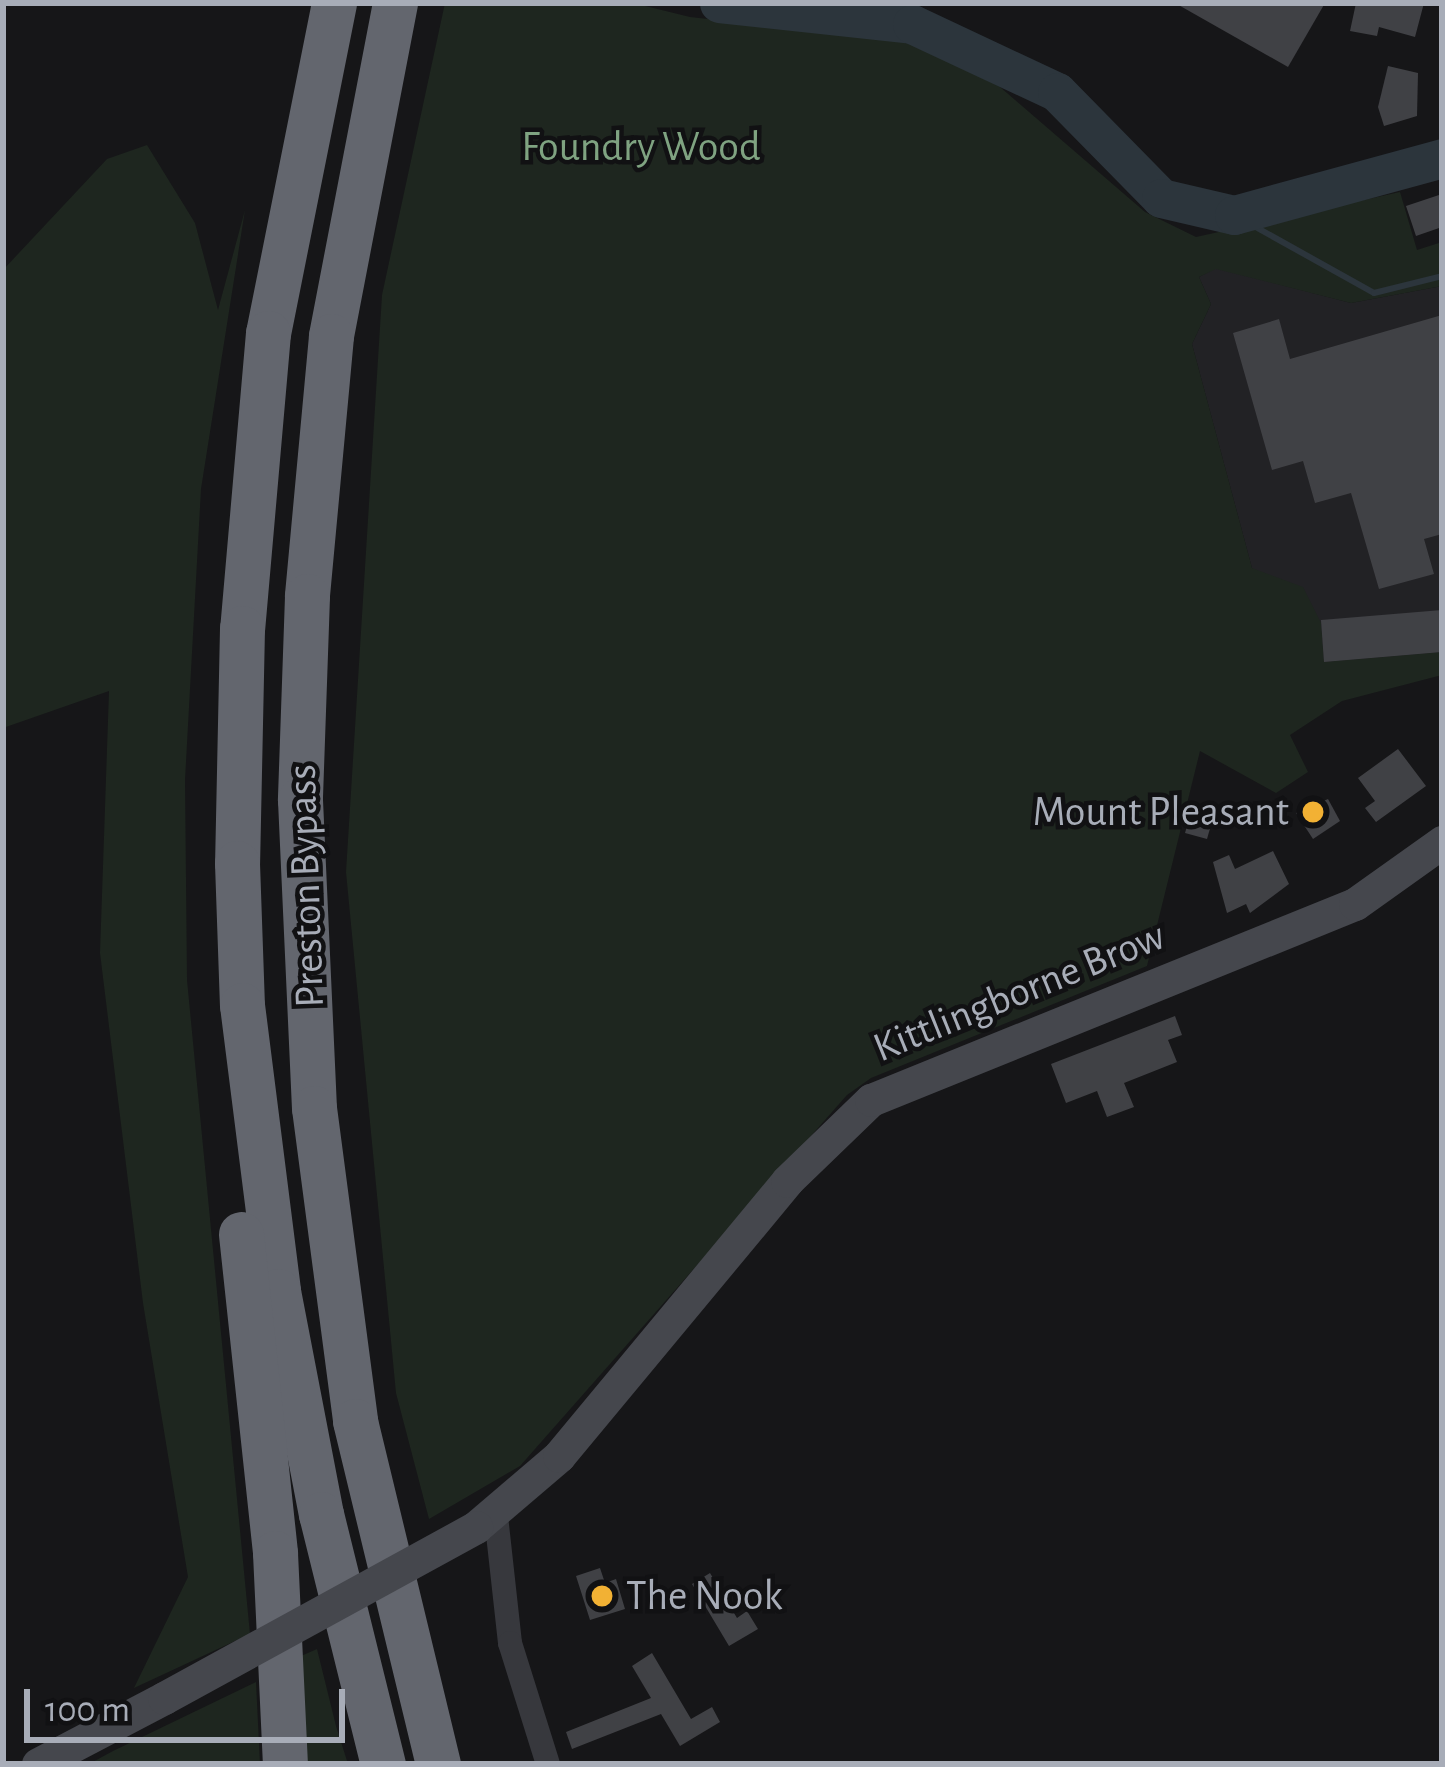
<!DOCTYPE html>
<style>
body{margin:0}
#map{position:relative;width:1445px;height:1767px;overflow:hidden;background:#161618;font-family:"Alegreya Sans",sans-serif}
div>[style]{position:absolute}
.built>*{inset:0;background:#222225}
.green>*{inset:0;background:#1e261f}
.stream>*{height:6px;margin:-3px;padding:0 3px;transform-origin:3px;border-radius:3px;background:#2c353c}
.river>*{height:39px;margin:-19.5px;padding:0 19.5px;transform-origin:19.5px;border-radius:19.5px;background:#2c353c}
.building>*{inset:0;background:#404145}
.street>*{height:24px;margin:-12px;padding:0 12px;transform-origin:12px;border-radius:12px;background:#37383d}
.secondary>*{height:33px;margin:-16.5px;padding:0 16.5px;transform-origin:16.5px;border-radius:16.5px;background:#45474d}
.highway>*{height:45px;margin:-22.5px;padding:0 22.5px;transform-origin:22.5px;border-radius:22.5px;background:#63666e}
.secondary-bridge>*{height:33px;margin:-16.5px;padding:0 16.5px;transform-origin:16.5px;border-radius:16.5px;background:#45474d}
.dots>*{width:33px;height:33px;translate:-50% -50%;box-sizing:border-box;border:6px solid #111113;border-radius:50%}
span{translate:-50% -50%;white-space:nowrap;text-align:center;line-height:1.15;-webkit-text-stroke:9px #111113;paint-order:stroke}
.park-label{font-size:42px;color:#7fa381}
.poi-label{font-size:42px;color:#a8adb8}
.right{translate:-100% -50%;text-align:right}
.left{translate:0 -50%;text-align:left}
.street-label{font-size:42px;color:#a8adb8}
.frame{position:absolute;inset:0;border:6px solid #a8adb8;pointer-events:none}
.scale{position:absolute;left:24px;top:1689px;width:321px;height:54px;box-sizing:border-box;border:6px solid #a8adb8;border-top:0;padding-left:15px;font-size:36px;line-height:42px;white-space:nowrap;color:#a8adb8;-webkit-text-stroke:9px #111113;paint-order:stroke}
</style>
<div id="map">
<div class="built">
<i style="clip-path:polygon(1216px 268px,1351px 303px,1442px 286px,1442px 652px,1324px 662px,1252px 568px,1192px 344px,1211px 304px,1199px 277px)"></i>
</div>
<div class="green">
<i style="clip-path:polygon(445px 3px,633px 3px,690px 17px,914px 42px,1000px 87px,1145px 212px,1196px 237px,1400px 192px,1417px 250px,1442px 242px,1442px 286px,1351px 303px,1216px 269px,1199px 277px,1211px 304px,1192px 344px,1252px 568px,1303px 587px,1321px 623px,1324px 662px,1442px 652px,1442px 675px,1342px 701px,1290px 735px,1308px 772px,1276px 793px,1200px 751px,1147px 966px,871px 1078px,847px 1095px,520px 1466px,429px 1519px,396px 1393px,346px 872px,382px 295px)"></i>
<i style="clip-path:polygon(147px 145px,195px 223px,218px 310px,245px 210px,201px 489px,185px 780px,187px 980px,250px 1634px,134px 1688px,188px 1577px,143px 1303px,100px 953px,109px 691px,3px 728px,3px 270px,107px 159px)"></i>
<i style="clip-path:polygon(317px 1649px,336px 1726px,348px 1764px,307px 1764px,301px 1656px)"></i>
<i style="clip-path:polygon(256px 1682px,260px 1764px,89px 1764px,113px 1751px)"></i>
</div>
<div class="stream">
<i style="left:1234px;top:215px;width:160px;rotate:29.1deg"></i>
<i style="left:1374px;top:293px;width:70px;rotate:-14deg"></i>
</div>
<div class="river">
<i style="left:719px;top:3px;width:194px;rotate:6.2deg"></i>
<i style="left:912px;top:24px;width:160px;rotate:25.1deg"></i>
<i style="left:1057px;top:92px;width:148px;rotate:45.5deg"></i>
<i style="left:1161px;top:198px;width:75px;rotate:13.1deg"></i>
<i style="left:1234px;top:215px;width:216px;rotate:-15.3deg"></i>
</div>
<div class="building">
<i style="clip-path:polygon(1175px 3px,1325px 3px,1288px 67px)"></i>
<i style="clip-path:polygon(1356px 3px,1424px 3px,1415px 37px,1379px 27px,1377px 36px,1350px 31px)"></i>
<i style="clip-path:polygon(1388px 66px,1418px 73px,1417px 116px,1384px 126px,1378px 107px)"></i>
<i style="clip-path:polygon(1442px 194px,1442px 227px,1416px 236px,1406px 206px)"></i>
<i style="clip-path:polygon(1442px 315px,1442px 534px,1424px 539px,1434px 574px,1379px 589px,1351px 493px,1315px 503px,1303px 461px,1272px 470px,1233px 333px,1279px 319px,1290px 359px)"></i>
<i style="clip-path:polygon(1442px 610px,1442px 652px,1324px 662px,1321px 620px)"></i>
<i style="clip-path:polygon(1398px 749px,1426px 786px,1376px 822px,1365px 808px,1375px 801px,1358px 778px)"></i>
<i style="clip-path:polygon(1328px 799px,1340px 821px,1313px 839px,1296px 813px)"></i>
<i style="clip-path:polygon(1193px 805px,1215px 811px,1207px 839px,1185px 833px)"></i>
<i style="clip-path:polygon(1273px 851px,1289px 884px,1250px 913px,1246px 904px,1227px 913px,1213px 862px,1229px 855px,1235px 869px)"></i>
<i style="clip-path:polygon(1175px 1016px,1182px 1035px,1168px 1040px,1177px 1062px,1124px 1083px,1134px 1107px,1107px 1117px,1097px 1091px,1066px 1103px,1051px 1064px)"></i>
<i style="clip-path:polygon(600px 1568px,605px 1583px,616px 1579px,625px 1609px,590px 1620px,576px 1576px)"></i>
<i style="clip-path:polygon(710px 1573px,737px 1618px,747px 1611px,758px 1629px,729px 1646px,692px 1584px)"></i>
<i style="clip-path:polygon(652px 1653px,691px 1719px,712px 1707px,720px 1722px,680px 1746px,661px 1714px,572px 1749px,566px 1732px,651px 1698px,632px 1666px)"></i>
</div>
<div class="street">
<i style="left:496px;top:1516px;width:128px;rotate:83.7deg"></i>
<i style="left:510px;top:1643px;width:127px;rotate:72.6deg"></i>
</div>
<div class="secondary">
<i style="left:476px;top:1527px;width:109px;rotate:-40.5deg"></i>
<i style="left:559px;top:1456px;width:357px;rotate:-50.3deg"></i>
<i style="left:787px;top:1181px;width:117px;rotate:-44deg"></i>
<i style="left:871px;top:1100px;width:522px;rotate:-22.05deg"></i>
<i style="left:1355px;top:904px;width:107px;rotate:-35.5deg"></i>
<i style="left:38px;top:1764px;width:142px;rotate:-27.6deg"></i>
</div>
<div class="highway">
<i style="left:334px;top:3px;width:337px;rotate:101.3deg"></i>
<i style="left:268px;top:333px;width:296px;rotate:95deg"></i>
<i style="left:242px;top:628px;width:235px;rotate:91.2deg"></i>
<i style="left:237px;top:863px;width:142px;rotate:88deg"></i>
<i style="left:242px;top:1005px;width:288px;rotate:82.8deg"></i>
<i style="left:278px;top:1291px;width:227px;rotate:79.1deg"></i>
<i style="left:321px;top:1514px;width:258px;rotate:76.1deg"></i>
<i style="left:395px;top:3px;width:339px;rotate:100.9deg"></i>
<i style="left:331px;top:336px;width:261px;rotate:95.3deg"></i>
<i style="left:307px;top:596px;width:204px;rotate:92deg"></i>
<i style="left:300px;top:800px;width:308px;rotate:87.4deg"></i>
<i style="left:314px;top:1108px;width:316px;rotate:82.5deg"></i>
<i style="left:355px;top:1421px;width:353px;rotate:76.4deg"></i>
<i style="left:241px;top:1234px;width:321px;rotate:83.9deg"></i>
<i style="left:275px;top:1553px;width:211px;rotate:87.3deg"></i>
</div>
<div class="secondary-bridge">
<i style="left:164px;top:1698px;width:356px;rotate:-28.7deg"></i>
</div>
<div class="dots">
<i style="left:1313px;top:812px;background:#f2b134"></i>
<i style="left:602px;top:1596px;background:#f2b134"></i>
</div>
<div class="park-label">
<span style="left:641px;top:147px">Foundry Wood</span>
</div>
<div class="poi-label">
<span class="right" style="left:1289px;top:812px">Mount Pleasant</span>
<span class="left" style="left:626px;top:1596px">The Nook</span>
</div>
<div class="street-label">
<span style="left:306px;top:886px;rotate:-92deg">Preston Bypass</span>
<span style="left:1019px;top:992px;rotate:-22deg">Kittlingborne Brow</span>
</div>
<div class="frame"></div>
<div class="scale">100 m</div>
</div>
